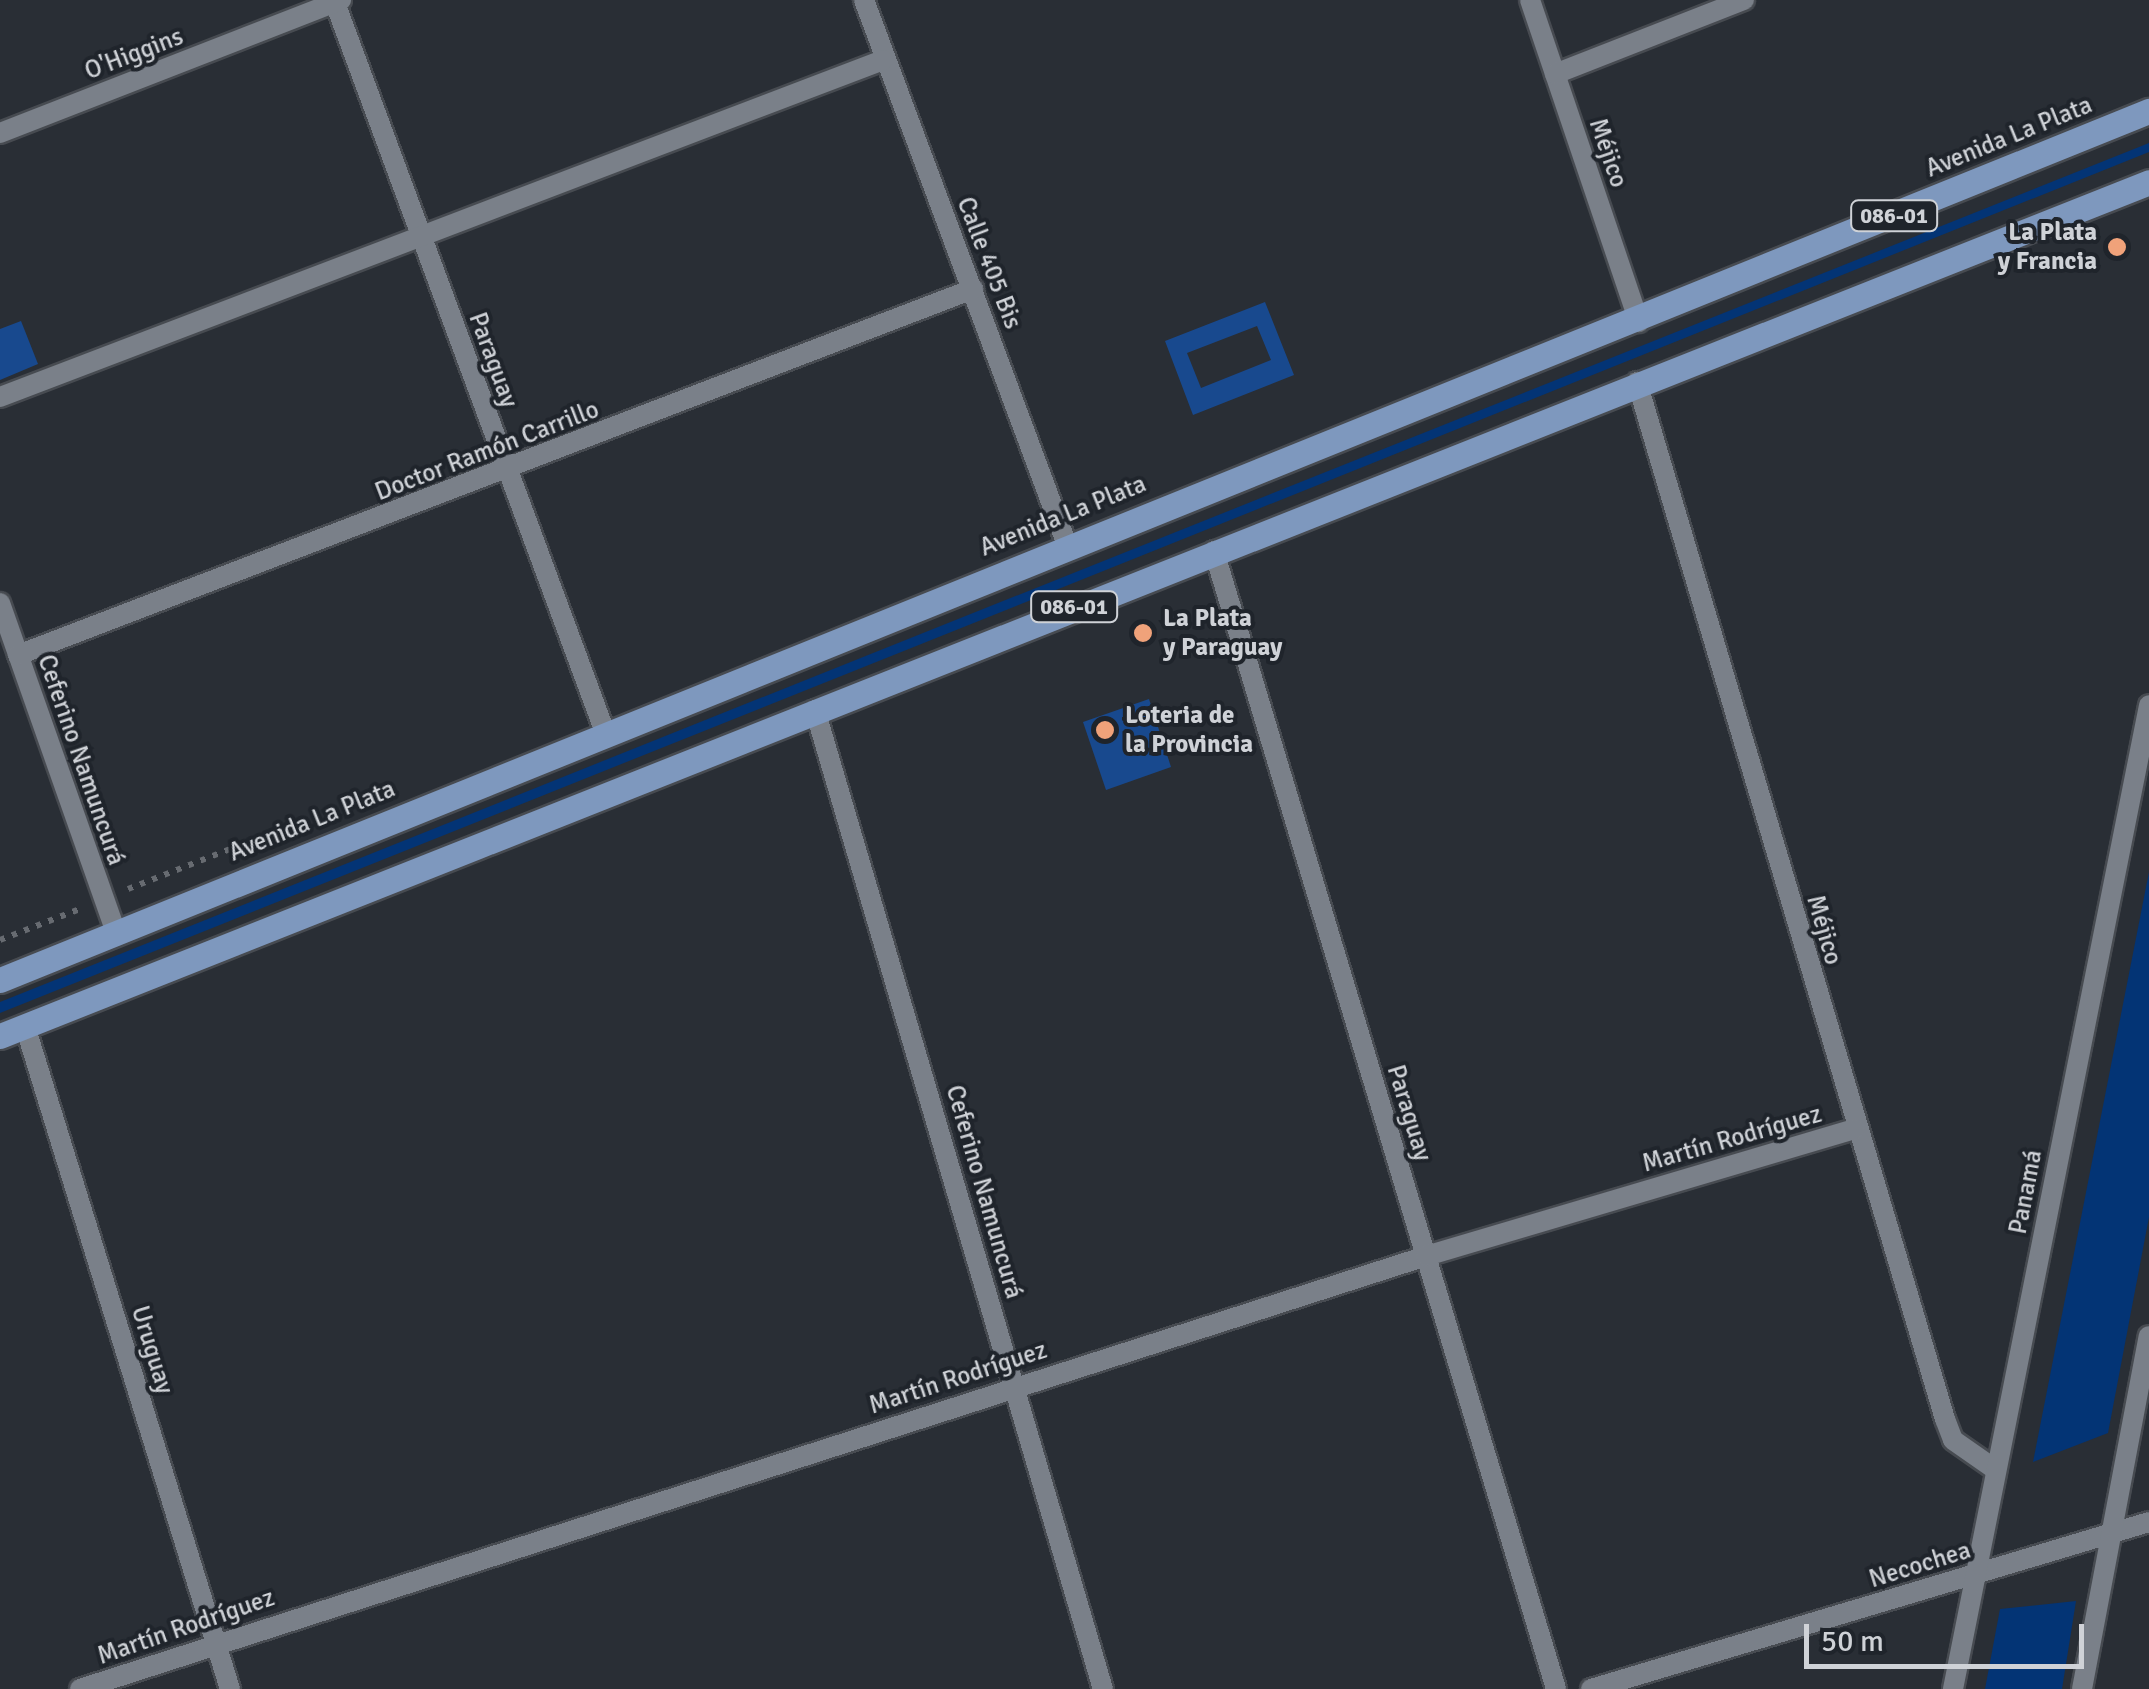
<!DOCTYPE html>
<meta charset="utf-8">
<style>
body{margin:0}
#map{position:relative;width:2149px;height:1689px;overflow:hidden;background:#292e35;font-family:Signika,sans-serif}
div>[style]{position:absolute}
.green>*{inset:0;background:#033475}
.building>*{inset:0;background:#18498e}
.path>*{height:6px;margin-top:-3px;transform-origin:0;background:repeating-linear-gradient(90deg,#676b71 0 5px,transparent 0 13px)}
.roads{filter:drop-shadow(2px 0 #474b51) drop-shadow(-2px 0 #474b51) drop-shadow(0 2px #474b51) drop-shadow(0 -2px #474b51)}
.minor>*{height:20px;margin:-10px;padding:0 10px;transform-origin:10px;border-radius:10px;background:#7a8089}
.tertiary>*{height:20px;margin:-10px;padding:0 10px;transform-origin:10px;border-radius:10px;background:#7a8089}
.primary>*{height:25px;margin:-12.5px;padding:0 12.5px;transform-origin:12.5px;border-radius:12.5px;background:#7e98be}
.dots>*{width:28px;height:28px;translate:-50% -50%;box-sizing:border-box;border:5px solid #1f242b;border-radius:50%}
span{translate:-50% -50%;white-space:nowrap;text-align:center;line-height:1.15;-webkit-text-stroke:8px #1f242b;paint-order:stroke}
.shield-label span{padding:2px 8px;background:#1f242b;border:2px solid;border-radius:8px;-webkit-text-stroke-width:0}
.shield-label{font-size:22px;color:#cfd2d7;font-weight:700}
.street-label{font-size:25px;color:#cfd2d7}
.poi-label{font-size:25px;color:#cfd2d7;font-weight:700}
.right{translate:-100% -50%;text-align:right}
.left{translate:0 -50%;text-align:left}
.scale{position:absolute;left:1804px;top:1624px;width:280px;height:45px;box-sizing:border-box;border:5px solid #cfd2d7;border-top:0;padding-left:12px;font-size:30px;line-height:35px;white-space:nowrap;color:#cfd2d7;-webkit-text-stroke:8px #1f242b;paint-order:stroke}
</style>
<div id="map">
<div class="green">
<i style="clip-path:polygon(2149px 143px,2149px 152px,0 1013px,0 1002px)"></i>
<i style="clip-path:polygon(2149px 872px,2149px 1217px,2108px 1433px,2033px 1462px)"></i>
<i style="clip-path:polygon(2076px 1601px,2062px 1689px,1985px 1689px,2000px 1609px)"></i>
</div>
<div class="building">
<i style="clip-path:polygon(evenodd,1265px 302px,1294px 375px,1193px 415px,1165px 341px,1265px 302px,1257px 326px,1271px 360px,1201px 388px,1187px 353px,1257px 326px)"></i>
<i style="clip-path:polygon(21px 321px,38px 364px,0 380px,0 329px)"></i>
<i style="clip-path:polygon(1149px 699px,1171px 767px,1106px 790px,1083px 722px)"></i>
</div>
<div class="path">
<i style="left:128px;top:889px;width:118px;rotate:-21.4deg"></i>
<i style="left:0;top:940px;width:86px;rotate:-21.2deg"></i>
</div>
<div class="roads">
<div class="minor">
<i style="left:334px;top:0;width:784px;rotate:69.69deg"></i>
<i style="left:864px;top:0;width:582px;rotate:69.57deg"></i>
<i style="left:1530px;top:0;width:340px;rotate:71.3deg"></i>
<i style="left:1555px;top:74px;width:203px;rotate:-21.4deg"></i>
<i style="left:0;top:133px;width:366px;rotate:-21.3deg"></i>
<i style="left:1637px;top:382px;width:1082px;rotate:73.46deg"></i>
<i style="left:1945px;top:1419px;width:22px;rotate:69deg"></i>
<i style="left:1953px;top:1440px;width:52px;rotate:34.9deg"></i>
<i style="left:0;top:397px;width:945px;rotate:-20.89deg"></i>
<i style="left:1214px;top:551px;width:1188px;rotate:73.27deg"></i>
<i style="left:0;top:603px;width:350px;rotate:70.6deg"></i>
<i style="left:18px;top:655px;width:1023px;rotate:-20.97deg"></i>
<i style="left:815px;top:710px;width:1020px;rotate:73.61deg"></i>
<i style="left:80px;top:1689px;width:1414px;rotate:-17.83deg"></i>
<i style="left:1426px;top:1256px;width:447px;rotate:-16.5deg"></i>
<i style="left:1591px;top:1689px;width:582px;rotate:-16.66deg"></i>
<i style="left:1953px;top:1689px;width:1003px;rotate:-78.73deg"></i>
<i style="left:2082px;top:1689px;width:359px;rotate:-79.3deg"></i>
</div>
<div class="tertiary">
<i style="left:25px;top:1026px;width:694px;rotate:72.82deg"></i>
</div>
<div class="primary">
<i style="left:0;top:980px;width:2318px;rotate:-22.02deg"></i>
<i style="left:0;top:1036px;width:2312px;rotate:-21.67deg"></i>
</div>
</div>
<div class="dots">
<i style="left:2117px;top:247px;background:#f0a27a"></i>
<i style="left:1143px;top:633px;background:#f0a27a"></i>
<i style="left:1105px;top:730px;background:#f0a27a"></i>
</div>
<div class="shield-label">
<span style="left:1894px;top:216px">086-01</span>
<span style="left:1074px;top:607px">086-01</span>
</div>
<div class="street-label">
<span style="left:134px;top:54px;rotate:-21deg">O'Higgins</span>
<span style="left:2009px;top:137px;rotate:-22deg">Avenida La Plata</span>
<span style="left:1608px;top:153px;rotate:71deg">Méjico</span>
<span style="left:989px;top:263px;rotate:69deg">Calle 405 Bis</span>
<span style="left:493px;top:360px;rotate:70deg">Paraguay</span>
<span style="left:487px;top:451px;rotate:-21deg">Doctor Ramón Carrillo</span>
<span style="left:1063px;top:516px;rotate:-22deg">Avenida La Plata</span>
<span style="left:81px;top:760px;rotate:71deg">Ceferino Namuncurá</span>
<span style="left:312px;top:821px;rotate:-22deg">Avenida La Plata</span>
<span style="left:1824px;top:930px;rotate:74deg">Méjico</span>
<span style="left:1409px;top:1113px;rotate:73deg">Paraguay</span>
<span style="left:1732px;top:1139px;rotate:-16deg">Martín Rodríguez</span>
<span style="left:984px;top:1192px;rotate:74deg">Ceferino Namuncurá</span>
<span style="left:2026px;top:1192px;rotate:-79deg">Panamá</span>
<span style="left:152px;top:1350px;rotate:73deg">Uruguay</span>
<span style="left:958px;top:1378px;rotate:-18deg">Martín Rodríguez</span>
<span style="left:1920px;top:1565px;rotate:-17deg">Necochea</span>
<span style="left:186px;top:1627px;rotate:-19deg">Martín Rodríguez</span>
</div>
<div class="poi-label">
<span class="right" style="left:2097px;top:247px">La Plata<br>y Francia</span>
<span class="left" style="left:1163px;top:633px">La Plata<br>y Paraguay</span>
<span class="left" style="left:1125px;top:730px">Loteria de<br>la Provincia</span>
</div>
<div class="scale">50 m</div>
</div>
